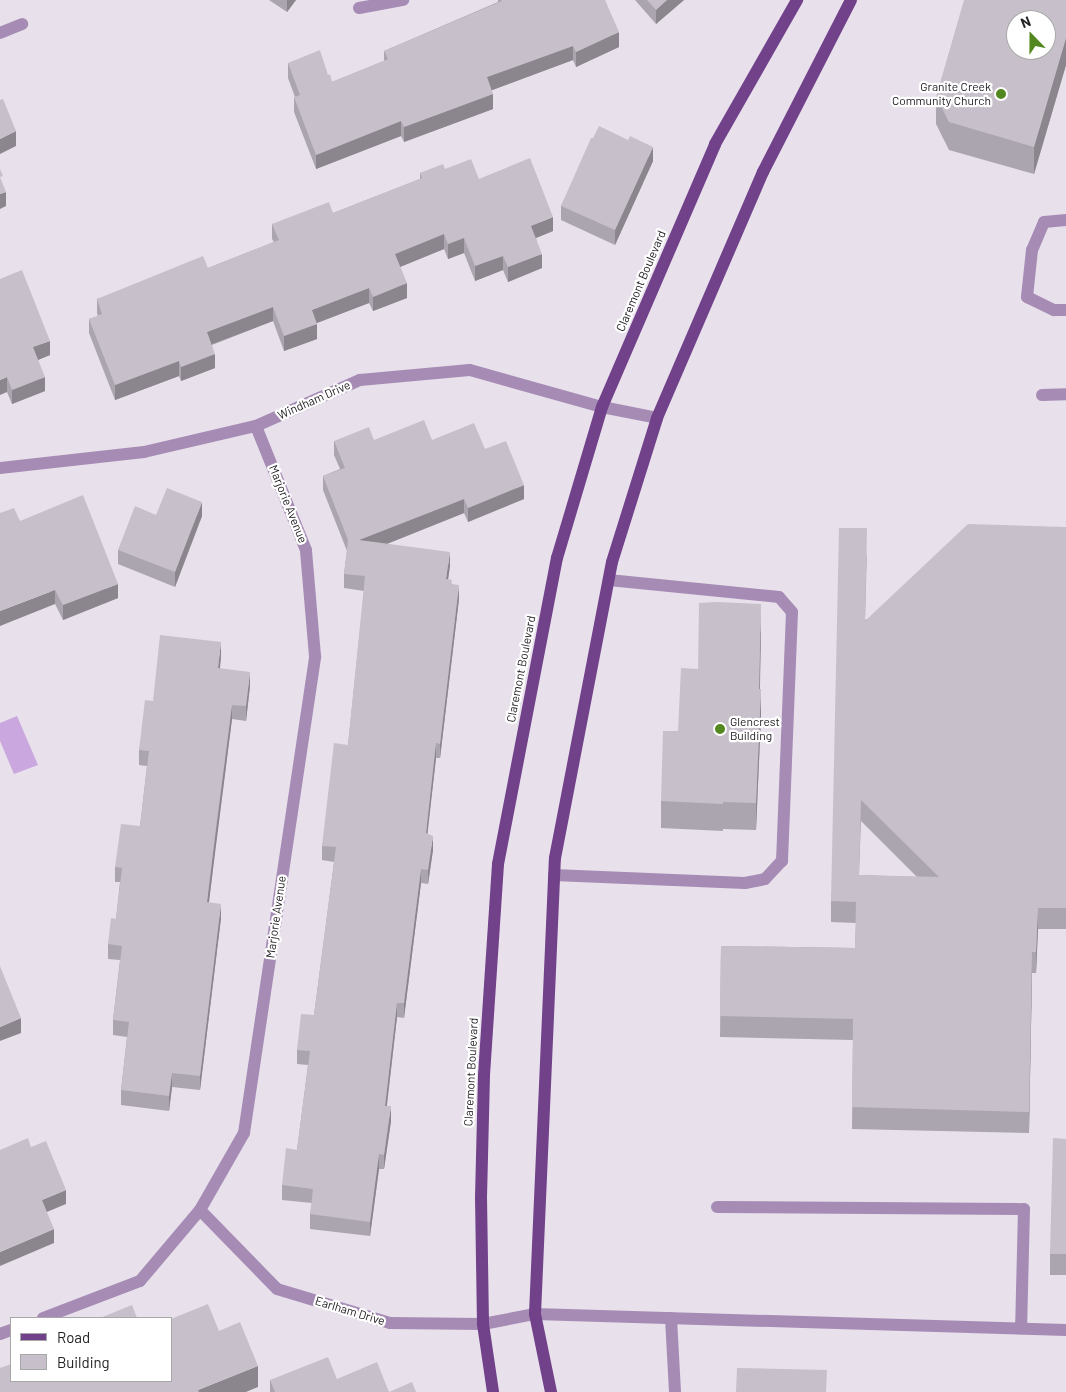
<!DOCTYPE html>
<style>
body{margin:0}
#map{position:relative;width:1066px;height:1392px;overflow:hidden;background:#e8e1ec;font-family:Barlow,sans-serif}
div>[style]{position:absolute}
.water>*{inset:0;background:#caa7de}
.minor>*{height:12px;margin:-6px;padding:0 6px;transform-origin:6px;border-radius:6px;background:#a68cb5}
.major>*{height:12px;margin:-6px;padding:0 6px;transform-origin:6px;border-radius:6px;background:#71418a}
.wall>*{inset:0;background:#aba5af}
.shaded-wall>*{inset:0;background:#8b868e}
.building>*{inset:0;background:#c7c0cb}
.dots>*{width:14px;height:14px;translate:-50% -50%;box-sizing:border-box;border:2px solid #fff;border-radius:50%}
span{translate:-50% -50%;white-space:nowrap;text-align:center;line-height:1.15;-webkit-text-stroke:4.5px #fff;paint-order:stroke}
.poi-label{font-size:12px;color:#252226}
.right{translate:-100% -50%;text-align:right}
.left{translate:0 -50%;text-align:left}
.street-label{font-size:12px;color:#252226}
.legend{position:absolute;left:10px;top:1317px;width:162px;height:65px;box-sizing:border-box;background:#fff;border:1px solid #a8a7a8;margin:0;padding:6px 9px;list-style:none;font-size:15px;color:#252226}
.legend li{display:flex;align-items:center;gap:10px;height:25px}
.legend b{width:25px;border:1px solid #a8a7a8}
.north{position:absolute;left:1006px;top:10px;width:50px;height:50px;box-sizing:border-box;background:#fff;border:1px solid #a8a7a8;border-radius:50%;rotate:338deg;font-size:14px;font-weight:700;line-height:20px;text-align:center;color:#252226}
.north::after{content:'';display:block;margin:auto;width:18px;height:22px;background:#538820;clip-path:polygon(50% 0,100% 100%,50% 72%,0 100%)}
</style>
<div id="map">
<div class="water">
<i style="clip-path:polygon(17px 716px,38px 765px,14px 774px,0 741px,0 723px)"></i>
</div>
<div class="minor">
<i style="left:359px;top:8px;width:45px;rotate:-10.3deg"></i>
<i style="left:0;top:33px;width:24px;rotate:-22deg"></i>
<i style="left:1066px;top:220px;width:22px;rotate:175deg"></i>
<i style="left:1044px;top:222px;width:30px;rotate:113deg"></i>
<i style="left:1032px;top:250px;width:47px;rotate:96.1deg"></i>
<i style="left:1027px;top:297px;width:30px;rotate:26deg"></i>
<i style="left:1054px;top:310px;width:12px"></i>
<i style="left:1042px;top:395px;width:24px;rotate:-2deg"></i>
<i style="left:0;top:468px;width:145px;rotate:-6.3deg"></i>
<i style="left:144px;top:452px;width:115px;rotate:-13.1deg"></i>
<i style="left:256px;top:426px;width:114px;rotate:-23.9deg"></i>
<i style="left:360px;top:380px;width:110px;rotate:-5.2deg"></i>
<i style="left:470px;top:370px;width:137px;rotate:15.7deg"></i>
<i style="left:602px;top:407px;width:56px;rotate:11.3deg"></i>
<i style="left:554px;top:875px;width:191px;rotate:2.4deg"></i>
<i style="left:745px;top:883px;width:20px;rotate:-11deg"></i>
<i style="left:765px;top:879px;width:25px;rotate:-47deg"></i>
<i style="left:782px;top:861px;width:249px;rotate:-87.7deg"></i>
<i style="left:792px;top:612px;width:20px;rotate:-131deg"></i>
<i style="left:779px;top:597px;width:171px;rotate:-174.3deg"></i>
<i style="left:717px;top:1207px;width:307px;rotate:0.4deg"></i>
<i style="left:1024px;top:1209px;width:119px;rotate:91.4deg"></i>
<i style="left:200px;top:1210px;width:110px;rotate:45.7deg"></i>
<i style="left:277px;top:1289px;width:118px;rotate:16.7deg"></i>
<i style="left:390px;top:1323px;width:93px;rotate:0.6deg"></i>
<i style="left:483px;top:1324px;width:53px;rotate:-10.9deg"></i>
<i style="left:535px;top:1314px;width:531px;rotate:1.73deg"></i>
<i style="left:43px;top:1318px;width:104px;rotate:-20.9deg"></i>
<i style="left:140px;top:1281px;width:93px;rotate:-49.8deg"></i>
<i style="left:200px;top:1210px;width:89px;rotate:-60.3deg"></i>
<i style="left:244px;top:1133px;width:482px;rotate:-81.5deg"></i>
<i style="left:315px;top:656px;width:106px;rotate:-94.9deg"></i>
<i style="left:306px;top:550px;width:134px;rotate:-112deg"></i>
<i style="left:671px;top:1318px;width:74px;rotate:86.9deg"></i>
<i style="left:0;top:1334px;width:12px;rotate:-20deg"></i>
</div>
<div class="major">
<i style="left:493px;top:1392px;width:69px;rotate:-98.4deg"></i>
<i style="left:483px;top:1324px;width:126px;rotate:-90.9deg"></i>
<i style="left:481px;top:1198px;width:123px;rotate:-88.6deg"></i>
<i style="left:484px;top:1075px;width:211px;rotate:-86.2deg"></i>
<i style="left:498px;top:864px;width:312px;rotate:-79.1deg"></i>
<i style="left:557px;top:558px;width:158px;rotate:-73.4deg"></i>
<i style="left:602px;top:407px;width:286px;rotate:-66.7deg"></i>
<i style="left:715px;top:144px;width:166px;rotate:-60.3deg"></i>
<i style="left:551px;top:1392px;width:80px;rotate:-101.6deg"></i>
<i style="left:535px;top:1314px;width:456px;rotate:-87.5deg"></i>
<i style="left:555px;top:858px;width:301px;rotate:-79.1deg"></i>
<i style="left:612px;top:562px;width:151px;rotate:-72.6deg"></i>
<i style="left:657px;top:418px;width:268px;rotate:-66.7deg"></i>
<i style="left:763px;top:172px;width:193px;rotate:-62.9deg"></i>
</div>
<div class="wall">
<i style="clip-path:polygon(269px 0,296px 0,287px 12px)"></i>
<i style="clip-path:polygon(498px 0,605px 0,619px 47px,576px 67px,573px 60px,492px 90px,493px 109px,404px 142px,401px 136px,316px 169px,294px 112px,294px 97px,295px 97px,288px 78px,288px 63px,328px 75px,332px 82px,384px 61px,384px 51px,498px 2px)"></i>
<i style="clip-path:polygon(635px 0,684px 0,656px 24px)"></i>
<i style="clip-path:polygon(1066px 0,1066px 65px,1034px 174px,949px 150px,936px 124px,936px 97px)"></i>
<i style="clip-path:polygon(593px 138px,628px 140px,653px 161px,615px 245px,561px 220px,561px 206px)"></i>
<i style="clip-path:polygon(445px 169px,479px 179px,553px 231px,536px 238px,542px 268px,508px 282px,503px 270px,475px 281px,464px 253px,448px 259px,444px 249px,400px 267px,407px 298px,373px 311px,369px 303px,316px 323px,317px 339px,284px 351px,273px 321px,212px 345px,215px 368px,181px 381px,179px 376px,115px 400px,89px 333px,89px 319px,98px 316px,97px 313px,97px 299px,208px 268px,274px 242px,272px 239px,272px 224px,333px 213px,420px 179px,420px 173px)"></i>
<i style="clip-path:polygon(0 279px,50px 355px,38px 360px,45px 391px,12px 404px,7px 392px)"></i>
<i style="clip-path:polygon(374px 440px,432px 440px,485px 449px,524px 499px,468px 522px,464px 513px,387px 544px,450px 566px,448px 579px,452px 584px,459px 599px,440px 758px,436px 758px,427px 834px,433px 850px,428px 884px,421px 883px,404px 1018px,397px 1017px,387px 1106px,391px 1121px,384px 1169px,379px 1169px,370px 1236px,310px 1229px,310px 1214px,312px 1203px,282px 1200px,282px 1185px,297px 1150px,308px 1065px,297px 1064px,297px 1050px,314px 1015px,334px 862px,322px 860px,322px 846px,348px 745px,364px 591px,344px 588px,344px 574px,347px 551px,323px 490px,323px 476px,340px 469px,334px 455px,334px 441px)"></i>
<i style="clip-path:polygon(156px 515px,202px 516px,175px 587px,118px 564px,118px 550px)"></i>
<i style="clip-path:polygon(20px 521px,118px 598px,63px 620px,55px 604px)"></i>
<i style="clip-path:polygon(evenodd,1066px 527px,1066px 929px,1038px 929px,1036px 973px,1032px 973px,1029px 1133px,852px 1129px,853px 1040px,720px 1037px,721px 946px,855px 948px,856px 923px,831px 922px,831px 901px,867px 550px,865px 620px,1066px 527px,861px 821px,917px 877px,859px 875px,861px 821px)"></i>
<i style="clip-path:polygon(761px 631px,760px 689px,761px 716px,756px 830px,723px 829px,723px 831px,661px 828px,661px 801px,678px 731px)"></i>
<i style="clip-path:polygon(221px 657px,220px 668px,250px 686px,246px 721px,232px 719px,215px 850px,209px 903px,221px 918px,200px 1090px,172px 1087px,169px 1111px,121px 1105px,121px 1090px,127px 1037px,113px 1035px,113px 1020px,120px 960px,108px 959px,108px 944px,116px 919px,120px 882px,115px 882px,115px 867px,140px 826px,147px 766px,139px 765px,139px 750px,153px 701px)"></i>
<i style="clip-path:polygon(1066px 1139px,1066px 1275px,1050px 1275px,1050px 1254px)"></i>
<i style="clip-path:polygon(337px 1379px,389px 1392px,416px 1392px,270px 1392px,270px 1380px)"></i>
</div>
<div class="shaded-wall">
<i style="clip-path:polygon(287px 0,296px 0,287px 12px)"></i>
<i style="clip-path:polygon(667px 0,684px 0,656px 24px,656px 10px)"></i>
<i style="clip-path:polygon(619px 32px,619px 47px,576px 67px,576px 52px)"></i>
<i style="clip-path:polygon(1066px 38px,1066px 65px,1034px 174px,1034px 147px)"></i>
<i style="clip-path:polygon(573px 46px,573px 60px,487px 92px,487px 77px)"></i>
<i style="clip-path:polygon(493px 94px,493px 109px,404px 142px,404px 127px)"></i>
<i style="clip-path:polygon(401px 121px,401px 136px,316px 169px,316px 155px)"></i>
<i style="clip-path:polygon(16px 131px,16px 146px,0 154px,0 139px)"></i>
<i style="clip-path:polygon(653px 147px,653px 161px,615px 245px,615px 230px)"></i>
<i style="clip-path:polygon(6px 192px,6px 206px,0 209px,0 194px)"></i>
<i style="clip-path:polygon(553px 217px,553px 231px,531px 240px,531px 226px)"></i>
<i style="clip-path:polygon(444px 234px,444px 249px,395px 269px,395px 254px)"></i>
<i style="clip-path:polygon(464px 238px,464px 253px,448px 259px,448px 244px)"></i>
<i style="clip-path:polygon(542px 254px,542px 268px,508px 282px,508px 267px)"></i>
<i style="clip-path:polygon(503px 256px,503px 270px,475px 281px,475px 266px)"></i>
<i style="clip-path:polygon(407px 283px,407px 298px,373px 311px,373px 297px)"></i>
<i style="clip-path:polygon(369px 288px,369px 303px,312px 325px,312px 310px)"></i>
<i style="clip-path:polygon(273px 307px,273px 321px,207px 346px,207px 332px)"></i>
<i style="clip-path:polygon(317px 324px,317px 339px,284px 351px,284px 336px)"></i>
<i style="clip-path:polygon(50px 341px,50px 355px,33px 362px,33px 347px)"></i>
<i style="clip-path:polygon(215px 354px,215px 368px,181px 381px,181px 367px)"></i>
<i style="clip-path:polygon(179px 361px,179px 376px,115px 400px,115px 385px)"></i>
<i style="clip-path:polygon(7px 377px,7px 392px,0 395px,0 380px)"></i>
<i style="clip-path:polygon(45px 377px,45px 391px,12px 404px,12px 390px)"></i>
<i style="clip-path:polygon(524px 485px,524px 499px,468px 522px,468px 508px)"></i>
<i style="clip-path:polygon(464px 499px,464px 513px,359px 555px,359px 540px)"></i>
<i style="clip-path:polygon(202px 502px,202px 516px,175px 587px,175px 572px)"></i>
<i style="clip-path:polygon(450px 552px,450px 566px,446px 594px,446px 579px)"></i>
<i style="clip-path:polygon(118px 584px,118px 598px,63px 620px,63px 605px)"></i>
<i style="clip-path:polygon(459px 585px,459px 599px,440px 758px,440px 744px)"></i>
<i style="clip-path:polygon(55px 590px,55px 604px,0 626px,0 611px)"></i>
<i style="clip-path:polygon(761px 604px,761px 631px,759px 716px,759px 689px)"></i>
<i style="clip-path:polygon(221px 642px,221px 657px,218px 683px,218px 668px)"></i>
<i style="clip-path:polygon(250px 672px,250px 686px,246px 721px,246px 706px)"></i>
<i style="clip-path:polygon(761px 689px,761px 716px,756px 830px,756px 803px)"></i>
<i style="clip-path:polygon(232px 705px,232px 719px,207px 917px,207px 902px)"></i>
<i style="clip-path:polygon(436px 743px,436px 758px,426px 847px,426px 833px)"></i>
<i style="clip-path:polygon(433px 836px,433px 850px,428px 884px,428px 870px)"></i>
<i style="clip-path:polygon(421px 869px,421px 883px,404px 1018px,404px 1003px)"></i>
<i style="clip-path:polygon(221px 904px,221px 918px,200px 1090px,200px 1076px)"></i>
<i style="clip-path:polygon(1038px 908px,1038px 929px,1036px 973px,1036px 952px)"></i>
<i style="clip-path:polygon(1032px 952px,1032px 973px,1029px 1133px,1029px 1112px)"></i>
<i style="clip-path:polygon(397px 1003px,397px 1017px,385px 1120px,385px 1106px)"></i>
<i style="clip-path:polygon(21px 1018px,21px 1033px,0 1041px,0 1027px)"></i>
<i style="clip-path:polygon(172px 1073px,172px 1087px,169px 1111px,169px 1096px)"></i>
<i style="clip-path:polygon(391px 1106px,391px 1121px,384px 1169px,384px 1155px)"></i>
<i style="clip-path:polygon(379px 1154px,379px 1169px,370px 1236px,370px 1222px)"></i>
<i style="clip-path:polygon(66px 1190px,66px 1204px,42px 1214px,42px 1200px)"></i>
<i style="clip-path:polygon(54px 1229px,54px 1243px,0 1266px,0 1252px)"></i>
<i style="clip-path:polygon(258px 1366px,258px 1387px,246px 1392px,198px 1392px,198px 1390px)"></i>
</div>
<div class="building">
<i style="clip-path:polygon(501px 0,605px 0,619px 32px,576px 52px,573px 46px,487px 77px,493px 94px,404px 127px,401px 121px,316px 155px,294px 97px,300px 95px,288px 63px,320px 50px,328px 75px,330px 74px,332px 82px,388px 59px,384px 51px,502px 1px)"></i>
<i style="clip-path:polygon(647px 0,667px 0,656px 10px)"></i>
<i style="clip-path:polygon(evenodd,964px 0,1066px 0,1066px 38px,1034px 147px,949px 122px,936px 97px,964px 0,1016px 20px,1046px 20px,1046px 50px,1016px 50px,1016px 20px)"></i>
<i style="clip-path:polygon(3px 99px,16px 131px,0 139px,0 100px)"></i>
<i style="clip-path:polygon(599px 126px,628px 140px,630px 136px,653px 147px,615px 230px,561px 206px,591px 138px,593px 138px)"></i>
<i style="clip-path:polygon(530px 158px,553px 217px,531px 226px,542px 254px,508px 267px,503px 256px,475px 266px,464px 238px,448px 244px,444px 234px,395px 254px,407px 283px,373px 297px,369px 288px,312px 310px,317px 324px,284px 336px,273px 307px,207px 332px,215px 354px,181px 367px,179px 361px,115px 385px,89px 319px,102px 314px,97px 299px,203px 256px,208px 268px,279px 240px,272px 224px,329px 202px,333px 213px,422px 178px,420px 173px,443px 164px,445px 169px,471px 159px,479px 179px)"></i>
<i style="clip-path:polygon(0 169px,3px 176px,0 177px,6px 192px,0 194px)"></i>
<i style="clip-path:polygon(22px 270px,50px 341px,33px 347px,45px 377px,12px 390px,7px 377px,0 380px,0 279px)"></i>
<i style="clip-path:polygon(424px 420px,432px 440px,474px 423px,485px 449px,506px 441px,524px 485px,468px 508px,464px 499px,359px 540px,450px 552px,446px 579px,452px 580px,451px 584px,459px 585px,440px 744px,436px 743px,426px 833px,433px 836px,428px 870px,421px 869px,404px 1003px,397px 1003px,385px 1106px,391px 1106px,384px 1155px,379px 1154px,370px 1222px,310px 1214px,313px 1189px,282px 1185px,286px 1148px,297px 1150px,310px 1051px,297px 1050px,301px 1014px,314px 1015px,336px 847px,322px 846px,334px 743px,348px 745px,365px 576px,344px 574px,348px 540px,323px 476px,345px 468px,334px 441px,369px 427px,374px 440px)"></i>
<i style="clip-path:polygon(167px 488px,202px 502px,175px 572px,118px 550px,135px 506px,156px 515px)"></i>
<i style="clip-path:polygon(83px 495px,118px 584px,63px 605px,55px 590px,0 611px,0 513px,14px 508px,20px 521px)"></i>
<i style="clip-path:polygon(evenodd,968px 524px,1066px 527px,1066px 908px,1038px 908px,1036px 952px,1032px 952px,1029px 1112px,852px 1107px,853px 1019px,720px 1016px,721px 946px,855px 948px,856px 902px,831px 901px,839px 528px,867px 528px,865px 621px,968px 524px,861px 800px,939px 877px,859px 875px,861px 800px)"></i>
<i style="clip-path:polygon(717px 602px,761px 604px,759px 689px,761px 689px,756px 803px,723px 802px,723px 804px,661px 801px,663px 731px,678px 731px,681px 668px,698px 669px,699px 603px)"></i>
<i style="clip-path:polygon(160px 635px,221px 642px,218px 668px,250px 672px,246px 706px,232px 705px,215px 835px,207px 902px,221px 904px,200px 1076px,172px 1073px,169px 1096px,121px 1090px,129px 1022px,113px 1020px,122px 946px,108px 944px,111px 918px,116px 919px,122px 868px,115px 867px,121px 824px,140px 826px,149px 751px,139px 750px,145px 700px,153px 701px)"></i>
<i style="clip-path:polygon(0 966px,21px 1018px,0 1027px)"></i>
<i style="clip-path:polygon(28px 1138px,31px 1147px,46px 1141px,66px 1190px,42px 1200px,54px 1229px,0 1252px,0 1150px)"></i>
<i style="clip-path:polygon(1053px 1138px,1066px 1139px,1066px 1254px,1050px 1254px)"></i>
<i style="clip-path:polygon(208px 1304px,219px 1331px,240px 1322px,258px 1366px,198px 1390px,199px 1392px,0 1392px,0 1368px,11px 1364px,11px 1381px,171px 1381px,171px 1319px)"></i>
<i style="clip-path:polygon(132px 1305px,137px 1318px,100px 1318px)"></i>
<i style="clip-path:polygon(328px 1357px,337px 1379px,377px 1362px,389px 1392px,412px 1382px,416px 1392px,275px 1392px,270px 1380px)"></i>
<i style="clip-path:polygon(737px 1368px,827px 1370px,826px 1392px,736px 1392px)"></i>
</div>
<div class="dots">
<i style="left:1001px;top:94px;background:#538820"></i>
<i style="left:720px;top:729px;background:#538820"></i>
</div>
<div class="poi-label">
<span class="right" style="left:991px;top:94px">Granite Creek<br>Community Church</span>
<span class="left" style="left:730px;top:729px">Glencrest<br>Building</span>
</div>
<div class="street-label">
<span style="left:641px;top:281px;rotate:-67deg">Claremont Boulevard</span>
<span style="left:314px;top:400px;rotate:-24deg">Windham Drive</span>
<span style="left:288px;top:504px;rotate:68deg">Marjorie Avenue</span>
<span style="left:521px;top:669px;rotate:-79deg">Claremont Boulevard</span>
<span style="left:276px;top:917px;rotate:-82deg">Marjorie Avenue</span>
<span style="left:471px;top:1072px;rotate:-87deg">Claremont Boulevard</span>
<span style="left:350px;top:1311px;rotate:17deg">Earlham Drive</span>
</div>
<ul class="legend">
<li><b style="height:6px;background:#71418a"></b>Road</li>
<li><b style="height:14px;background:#c7c0cb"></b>Building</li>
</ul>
<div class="north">N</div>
</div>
